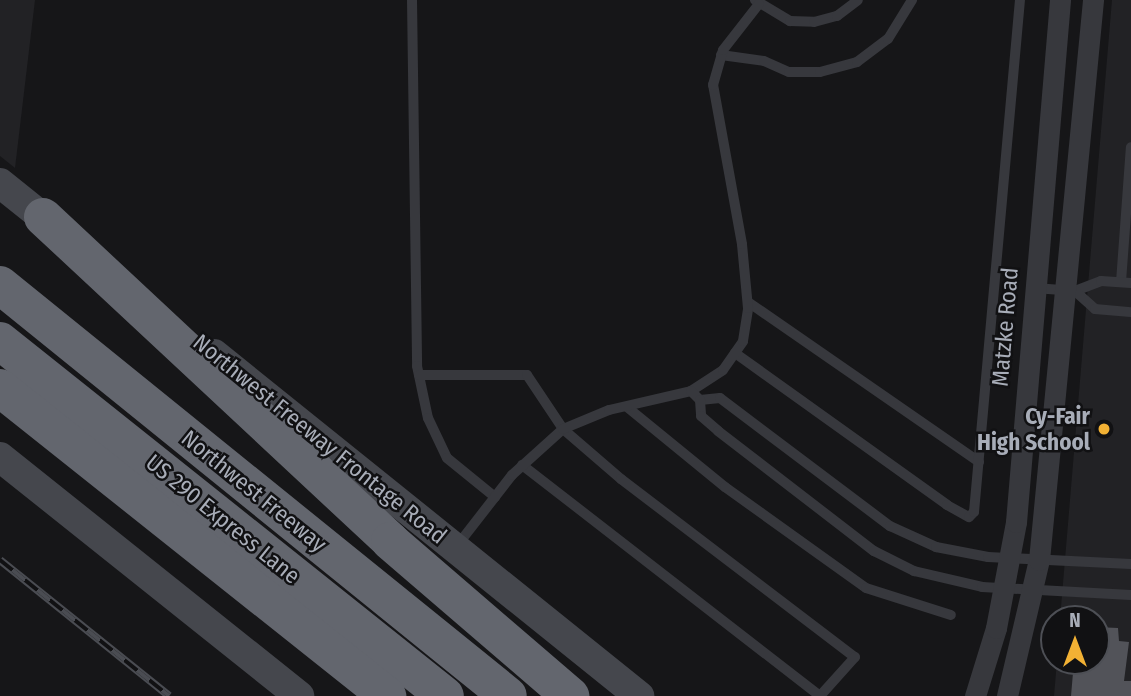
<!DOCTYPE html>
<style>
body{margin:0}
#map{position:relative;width:1131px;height:696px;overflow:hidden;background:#161618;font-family:"Fira Sans Condensed",sans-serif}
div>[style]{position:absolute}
.built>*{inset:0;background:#222225}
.building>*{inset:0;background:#525359}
.service>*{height:10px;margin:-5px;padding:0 5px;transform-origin:5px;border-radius:5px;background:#37383d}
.minor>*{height:21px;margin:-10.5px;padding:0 10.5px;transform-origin:10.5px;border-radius:10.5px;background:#37383d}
.secondary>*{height:30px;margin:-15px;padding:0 15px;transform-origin:15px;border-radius:15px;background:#45474d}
.motorway>*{height:38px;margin:-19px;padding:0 19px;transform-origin:19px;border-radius:19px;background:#63666e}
.rail>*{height:8px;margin-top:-4px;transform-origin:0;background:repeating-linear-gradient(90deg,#111113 0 16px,#4a4c52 0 32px);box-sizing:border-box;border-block:2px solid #4a4c52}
.dots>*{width:19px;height:19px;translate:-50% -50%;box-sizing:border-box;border:4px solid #111113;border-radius:50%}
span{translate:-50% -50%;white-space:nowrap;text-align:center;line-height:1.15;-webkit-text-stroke:5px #111113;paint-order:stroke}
.street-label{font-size:23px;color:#a8adb8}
.poi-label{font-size:23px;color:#a8adb8;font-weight:700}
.right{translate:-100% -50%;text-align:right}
.north{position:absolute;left:1040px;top:605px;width:70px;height:70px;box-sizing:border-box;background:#111113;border:2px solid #4d4f55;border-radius:50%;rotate:0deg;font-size:19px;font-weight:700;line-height:28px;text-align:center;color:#a8adb8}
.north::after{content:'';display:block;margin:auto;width:24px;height:32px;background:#f2b134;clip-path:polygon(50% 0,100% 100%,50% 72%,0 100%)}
</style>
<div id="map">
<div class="built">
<i style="clip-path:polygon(0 0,35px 0,15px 168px,0 156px)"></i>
<i style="clip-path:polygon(1112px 0,1131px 0,1131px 696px,1054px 696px,1057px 661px,1096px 661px,1096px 619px,1060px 619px)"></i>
</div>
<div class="building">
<i style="clip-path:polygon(1096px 627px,1118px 628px,1119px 641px,1129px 642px,1124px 681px,1131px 681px,1131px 696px,1071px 696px,1074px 661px,1096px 661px)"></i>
</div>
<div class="service">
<i style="left:412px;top:0;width:366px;rotate:89.2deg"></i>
<i style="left:417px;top:366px;width:53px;rotate:78.1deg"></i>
<i style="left:428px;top:418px;width:44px;rotate:64.6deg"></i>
<i style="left:447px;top:458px;width:62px;rotate:39.1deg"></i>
<i style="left:755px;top:0;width:41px;rotate:31deg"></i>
<i style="left:790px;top:21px;width:24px;rotate:2deg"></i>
<i style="left:814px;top:22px;width:24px;rotate:-15deg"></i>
<i style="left:837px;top:16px;width:26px;rotate:-37deg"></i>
<i style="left:721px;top:55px;width:43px;rotate:7.9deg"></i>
<i style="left:764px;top:61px;width:27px;rotate:24deg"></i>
<i style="left:789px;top:72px;width:31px"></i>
<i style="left:820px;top:72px;width:38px;rotate:-15deg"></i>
<i style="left:857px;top:62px;width:39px;rotate:-37deg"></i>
<i style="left:888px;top:39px;width:46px;rotate:-58.4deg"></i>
<i style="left:1121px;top:282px;width:135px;rotate:-85.8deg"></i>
<i style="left:1035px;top:288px;width:40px;rotate:4.3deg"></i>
<i style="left:1075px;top:291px;width:28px;rotate:-21deg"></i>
<i style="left:1101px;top:281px;width:30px;rotate:4deg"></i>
<i style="left:1075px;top:291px;width:27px;rotate:42deg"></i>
<i style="left:1095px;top:309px;width:36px;rotate:5deg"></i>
<i style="left:748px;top:302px;width:281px;rotate:34.7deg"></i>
<i style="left:735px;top:353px;width:261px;rotate:35.6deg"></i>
<i style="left:947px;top:505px;width:25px;rotate:29deg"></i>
<i style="left:969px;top:517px;width:7px;rotate:-45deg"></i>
<i style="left:974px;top:512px;width:514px;rotate:-84.87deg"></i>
<i style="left:419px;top:375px;width:108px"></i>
<i style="left:527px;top:375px;width:65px;rotate:56.3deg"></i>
<i style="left:563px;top:429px;width:77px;rotate:40.8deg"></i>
<i style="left:621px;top:479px;width:294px;rotate:37.3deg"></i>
<i style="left:855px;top:657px;width:52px;rotate:131.9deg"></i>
<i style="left:820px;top:696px;width:377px;rotate:-142.2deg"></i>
<i style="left:691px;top:391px;width:38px;rotate:-33deg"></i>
<i style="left:723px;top:370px;width:35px;rotate:-55deg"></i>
<i style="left:743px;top:341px;width:33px;rotate:-81deg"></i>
<i style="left:748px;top:308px;width:64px;rotate:-95.4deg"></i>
<i style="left:742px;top:244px;width:162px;rotate:-100.3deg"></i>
<i style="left:713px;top:85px;width:36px;rotate:-74deg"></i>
<i style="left:723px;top:50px;width:58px;rotate:-52deg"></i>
<i style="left:700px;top:400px;width:20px;rotate:-6deg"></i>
<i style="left:720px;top:398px;width:213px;rotate:37deg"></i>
<i style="left:890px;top:526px;width:51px;rotate:24.5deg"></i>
<i style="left:936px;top:547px;width:53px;rotate:10.9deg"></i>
<i style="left:988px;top:557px;width:143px;rotate:2.8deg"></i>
<i style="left:627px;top:407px;width:127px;rotate:39.2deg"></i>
<i style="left:725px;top:487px;width:173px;rotate:35.6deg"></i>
<i style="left:866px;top:588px;width:89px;rotate:17.6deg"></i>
<i style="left:456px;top:547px;width:91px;rotate:-52.1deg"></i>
<i style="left:512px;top:475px;width:69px;rotate:-42deg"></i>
<i style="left:563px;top:429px;width:50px;rotate:-22.4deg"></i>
<i style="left:609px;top:410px;width:84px;rotate:-13deg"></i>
<i style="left:691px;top:391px;width:13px;rotate:45deg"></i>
<i style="left:700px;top:400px;width:16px;rotate:86deg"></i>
<i style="left:701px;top:416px;width:23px;rotate:41deg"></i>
<i style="left:718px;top:431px;width:197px;rotate:37.6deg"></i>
<i style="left:874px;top:551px;width:45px;rotate:26.6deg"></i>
<i style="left:914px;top:571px;width:70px;rotate:13.2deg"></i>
<i style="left:982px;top:587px;width:149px;rotate:3.1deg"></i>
</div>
<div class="minor">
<i style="left:975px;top:696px;width:71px;rotate:-72.8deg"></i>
<i style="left:996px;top:628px;width:108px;rotate:-79.3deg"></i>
<i style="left:1016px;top:522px;width:524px;rotate:-85.18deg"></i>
<i style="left:1007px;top:696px;width:140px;rotate:-76.8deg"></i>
<i style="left:1039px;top:560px;width:563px;rotate:-84.49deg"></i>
</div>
<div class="secondary">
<i style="left:0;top:183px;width:77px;rotate:38.7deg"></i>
<i style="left:214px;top:354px;width:546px;rotate:38.82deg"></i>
<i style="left:0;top:457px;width:383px;rotate:38.6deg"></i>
</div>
<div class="motorway">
<i style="left:43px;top:217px;width:475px;rotate:43deg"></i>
<i style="left:390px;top:541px;width:238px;rotate:40.7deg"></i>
<i style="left:0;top:285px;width:653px;rotate:38.97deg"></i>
<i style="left:0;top:341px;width:569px;rotate:38.58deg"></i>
<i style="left:0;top:388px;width:495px;rotate:38.5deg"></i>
</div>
<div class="rail">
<i style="left:0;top:560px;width:217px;rotate:38.8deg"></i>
</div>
<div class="dots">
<i style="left:1104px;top:429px;background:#f2b134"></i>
</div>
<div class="street-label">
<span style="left:1005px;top:327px;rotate:-85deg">Matzke Road</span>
<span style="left:320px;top:439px;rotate:39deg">Northwest Freeway Frontage Road</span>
<span style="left:254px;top:491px;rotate:39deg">Northwest Freeway</span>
<span style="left:223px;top:519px;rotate:39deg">US 290 Express Lane</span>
</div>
<div class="poi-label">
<span class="right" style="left:1090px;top:429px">Cy-Fair<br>High School</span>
</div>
<div class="north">N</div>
</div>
